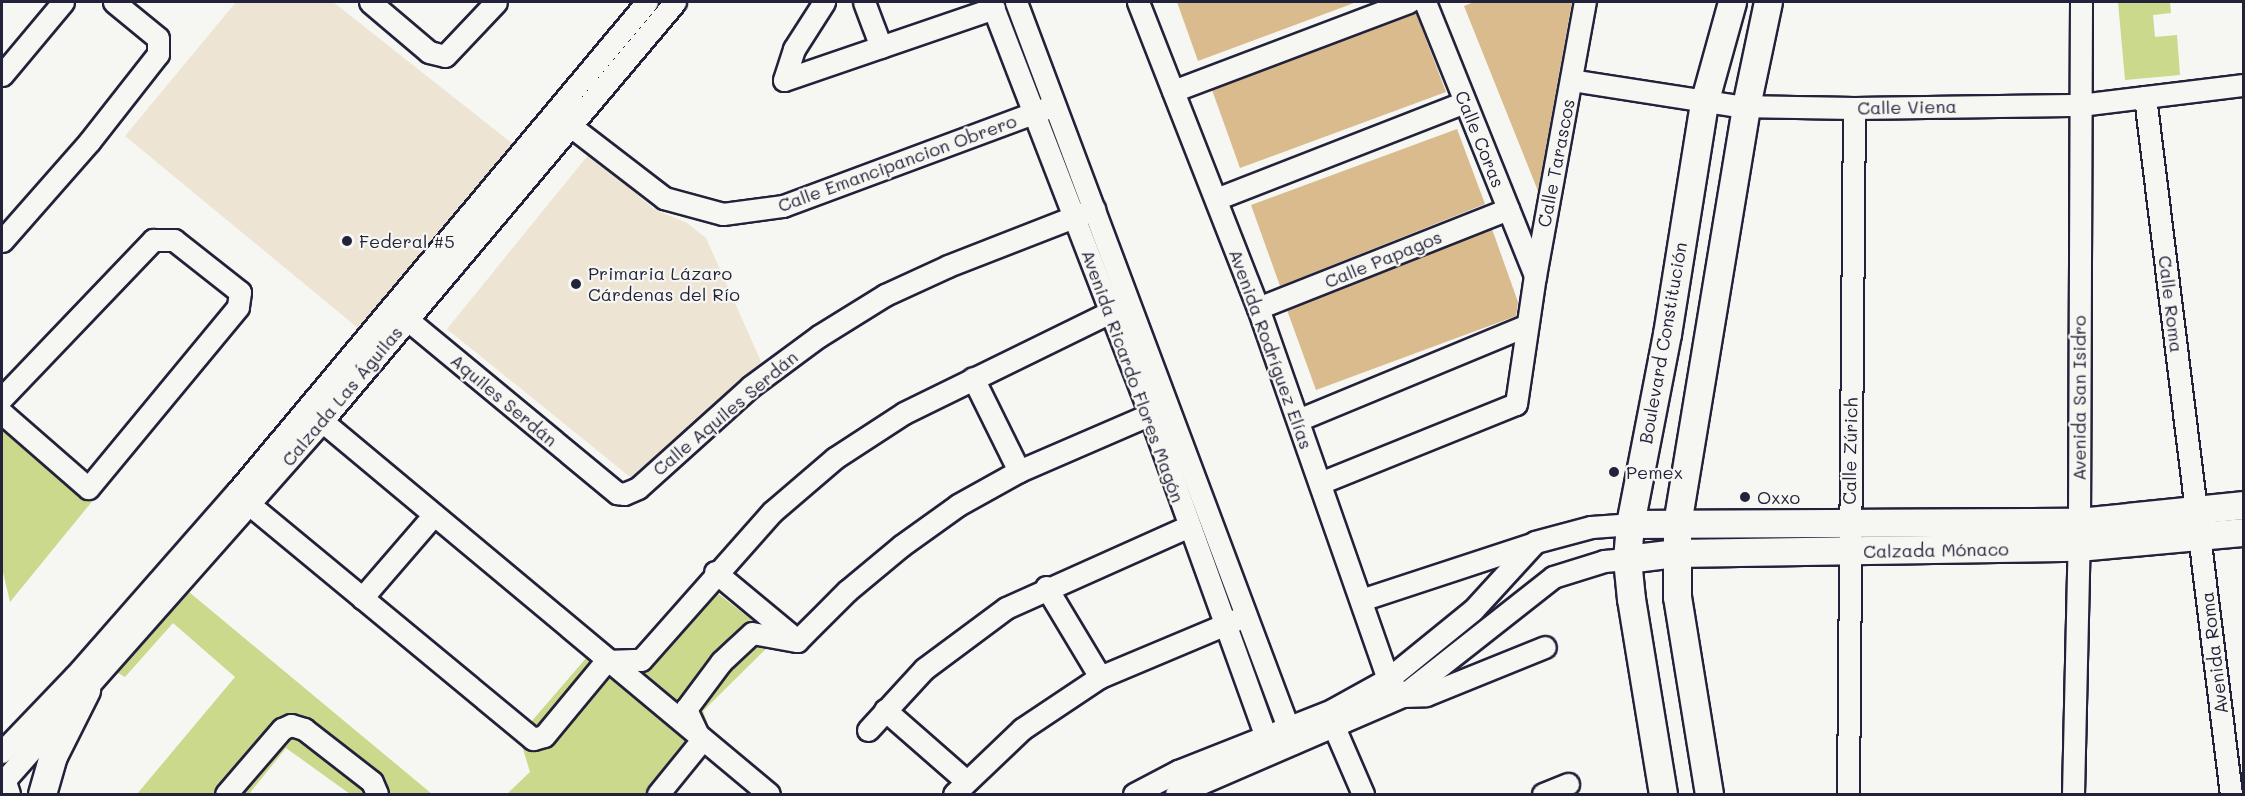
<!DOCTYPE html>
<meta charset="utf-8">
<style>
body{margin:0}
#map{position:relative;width:2245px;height:796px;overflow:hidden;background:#f6f6f2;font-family:Mali,sans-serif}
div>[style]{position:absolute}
.built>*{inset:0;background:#eee4d4}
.green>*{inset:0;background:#cad98c}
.building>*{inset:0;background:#dabb8e}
.roads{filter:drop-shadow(2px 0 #22223b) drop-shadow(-2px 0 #22223b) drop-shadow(0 2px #22223b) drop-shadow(0 -2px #22223b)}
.minor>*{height:21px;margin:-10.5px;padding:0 10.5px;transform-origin:10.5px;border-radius:10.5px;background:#f6f6f2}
.major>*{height:27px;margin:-13.5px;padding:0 13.5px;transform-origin:13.5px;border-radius:13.5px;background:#f6f6f2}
.dots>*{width:16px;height:16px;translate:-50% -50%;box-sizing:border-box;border:3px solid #f6f6f2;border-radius:50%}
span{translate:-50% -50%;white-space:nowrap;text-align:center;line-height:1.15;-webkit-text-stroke:4.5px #f6f6f2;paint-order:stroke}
.street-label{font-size:18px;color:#22223b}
.poi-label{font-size:18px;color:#22223b}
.left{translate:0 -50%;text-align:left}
.frame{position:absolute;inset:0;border:3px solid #22223b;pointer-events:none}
</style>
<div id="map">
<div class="built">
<i style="clip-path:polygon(236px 2px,333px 2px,518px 148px,364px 333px,125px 136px)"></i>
<i style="clip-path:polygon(589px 154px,654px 209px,687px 223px,706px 238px,763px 366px,635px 481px,447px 329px)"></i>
</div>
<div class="green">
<i style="clip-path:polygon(2118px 2px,2170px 2px,2171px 13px,2153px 15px,2155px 37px,2177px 35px,2180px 75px,2125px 80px)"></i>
<i style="clip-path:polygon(2px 419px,94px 499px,10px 602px,2px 568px)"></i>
<i style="clip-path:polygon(702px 581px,776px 639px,703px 711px,715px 743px,674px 794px,507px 794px,530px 772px,519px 736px,587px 657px,642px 655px)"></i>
<i style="clip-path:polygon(183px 587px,432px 794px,350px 794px,286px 748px,249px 794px,137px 794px,235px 677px,173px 623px,125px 677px,111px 669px)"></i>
</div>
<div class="building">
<i style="clip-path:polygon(1177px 2px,1354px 2px,1354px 3px,1198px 61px)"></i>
<i style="clip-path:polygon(1474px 2px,1572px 2px,1538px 191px,1464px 6px)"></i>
<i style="clip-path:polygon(1416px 13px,1446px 92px,1240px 168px,1212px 90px)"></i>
<i style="clip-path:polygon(1457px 129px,1485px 204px,1280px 286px,1251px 205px)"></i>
<i style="clip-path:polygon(1492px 229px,1518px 302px,1516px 316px,1316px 390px,1287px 310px)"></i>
</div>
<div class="roads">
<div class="minor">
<i style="left:370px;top:2px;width:77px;rotate:40.3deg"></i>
<i style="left:429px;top:52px;width:16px;rotate:14deg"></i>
<i style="left:445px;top:56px;width:74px;rotate:-46.6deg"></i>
<i style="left:864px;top:2px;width:48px;rotate:69.3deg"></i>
<i style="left:991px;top:2px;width:443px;rotate:68.9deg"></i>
<i style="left:1150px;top:415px;width:357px;rotate:70.2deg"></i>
<i style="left:1016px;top:2px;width:791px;rotate:69.44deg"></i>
<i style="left:1138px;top:2px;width:329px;rotate:68.6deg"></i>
<i style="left:1258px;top:308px;width:393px;rotate:70.7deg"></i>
<i style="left:1388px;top:679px;width:22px;rotate:51deg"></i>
<i style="left:1402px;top:696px;width:24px;rotate:-2deg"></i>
<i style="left:1426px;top:695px;width:128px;rotate:-22deg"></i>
<i style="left:1425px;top:2px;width:295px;rotate:68.1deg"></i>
<i style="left:2px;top:75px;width:95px;rotate:-50.1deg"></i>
<i style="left:784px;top:80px;width:222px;rotate:-18.9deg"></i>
<i style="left:784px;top:80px;width:33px;rotate:-72deg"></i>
<i style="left:794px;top:49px;width:56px;rotate:-57.4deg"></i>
<i style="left:1571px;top:80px;width:168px;rotate:8.9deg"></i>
<i style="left:1737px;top:106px;width:117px;rotate:1deg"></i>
<i style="left:1854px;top:108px;width:226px;rotate:-0.8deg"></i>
<i style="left:2080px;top:105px;width:165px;rotate:-7deg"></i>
<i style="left:1173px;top:91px;width:252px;rotate:-20.7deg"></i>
<i style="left:2145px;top:97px;width:702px;rotate:82.97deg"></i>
<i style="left:559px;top:117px;width:133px;rotate:37.6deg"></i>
<i style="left:664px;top:198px;width:61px;rotate:15.2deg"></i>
<i style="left:723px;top:214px;width:61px;rotate:-7.6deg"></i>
<i style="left:783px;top:206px;width:281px;rotate:-20.4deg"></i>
<i style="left:1216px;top:199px;width:267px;rotate:-21.3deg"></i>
<i style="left:2px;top:241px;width:132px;rotate:-48.7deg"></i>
<i style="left:89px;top:142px;width:112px;rotate:-51.9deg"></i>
<i style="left:158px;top:54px;width:16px;rotate:-90deg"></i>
<i style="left:158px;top:38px;width:57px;rotate:-140.7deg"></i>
<i style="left:1258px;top:308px;width:269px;rotate:-21.6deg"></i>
<i style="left:397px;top:311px;width:286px;rotate:39.6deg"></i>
<i style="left:617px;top:493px;width:7px;rotate:8deg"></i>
<i style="left:624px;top:494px;width:15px;rotate:-23deg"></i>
<i style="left:638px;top:488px;width:151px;rotate:-42deg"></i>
<i style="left:750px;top:387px;width:86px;rotate:-36.5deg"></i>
<i style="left:819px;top:336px;width:78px;rotate:-31.8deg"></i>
<i style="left:885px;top:295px;width:69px;rotate:-24.7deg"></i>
<i style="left:948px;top:266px;width:157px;rotate:-21.3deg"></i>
<i style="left:973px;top:378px;width:104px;rotate:63.7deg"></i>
<i style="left:2px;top:398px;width:219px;rotate:-46.3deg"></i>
<i style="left:153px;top:240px;width:21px"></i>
<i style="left:174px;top:240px;width:84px;rotate:38.2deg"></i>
<i style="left:240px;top:292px;width:15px;rotate:98deg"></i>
<i style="left:238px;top:307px;width:235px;rotate:129.6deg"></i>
<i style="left:88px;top:488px;width:114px;rotate:-138.9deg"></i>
<i style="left:1298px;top:420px;width:248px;rotate:-22.5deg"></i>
<i style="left:322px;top:421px;width:582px;rotate:39.84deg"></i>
<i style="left:1320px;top:483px;width:211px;rotate:-22deg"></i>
<i style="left:1516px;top:404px;width:129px;rotate:-81.6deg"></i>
<i style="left:1535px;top:276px;width:279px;rotate:-79.7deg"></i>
<i style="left:238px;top:495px;width:383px;rotate:39.6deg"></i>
<i style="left:533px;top:739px;width:11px;rotate:-15deg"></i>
<i style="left:544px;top:736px;width:97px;rotate:-50.4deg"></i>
<i style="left:715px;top:572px;width:107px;rotate:39.7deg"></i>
<i style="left:1046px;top:587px;width:105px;rotate:59deg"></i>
<i style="left:362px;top:598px;width:107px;rotate:-49.2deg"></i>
<i style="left:1361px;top:600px;width:182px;rotate:-18.2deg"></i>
<i style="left:797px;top:641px;width:71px;rotate:-45deg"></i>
<i style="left:847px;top:591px;width:70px;rotate:-39.8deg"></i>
<i style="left:901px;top:546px;width:70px;rotate:-35.7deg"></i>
<i style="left:958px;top:505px;width:70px;rotate:-29.1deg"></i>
<i style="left:1019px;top:471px;width:154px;rotate:-23.4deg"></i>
<i style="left:606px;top:661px;width:35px;rotate:-2deg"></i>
<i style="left:641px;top:660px;width:198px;rotate:-48.5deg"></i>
<i style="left:772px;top:512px;width:83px;rotate:-40.6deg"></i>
<i style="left:835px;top:458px;width:82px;rotate:-33.1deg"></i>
<i style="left:904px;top:413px;width:229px;rotate:-26.1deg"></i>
<i style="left:885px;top:710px;width:108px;rotate:41.2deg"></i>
<i style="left:1333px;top:713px;width:14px;rotate:86deg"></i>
<i style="left:1334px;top:727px;width:73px;rotate:66.6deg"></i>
<i style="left:868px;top:730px;width:83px;rotate:-47.4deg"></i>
<i style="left:924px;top:669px;width:102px;rotate:-36.6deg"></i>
<i style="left:1006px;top:608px;width:201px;rotate:-24.1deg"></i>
<i style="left:698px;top:735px;width:29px;rotate:-115deg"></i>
<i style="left:686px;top:709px;width:59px;rotate:-53.3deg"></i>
<i style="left:721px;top:662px;width:42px;rotate:-43.1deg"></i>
<i style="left:752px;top:633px;width:46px;rotate:10.1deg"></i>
<i style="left:2px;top:752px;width:105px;rotate:-46.2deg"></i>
<i style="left:75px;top:676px;width:244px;rotate:-48.7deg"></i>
<i style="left:236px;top:493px;width:640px;rotate:-50.07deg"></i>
<i style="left:2px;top:783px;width:483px;rotate:-48.5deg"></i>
<i style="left:322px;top:421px;width:548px;rotate:-49.89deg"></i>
<i style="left:226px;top:794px;width:86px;rotate:-49.3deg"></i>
<i style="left:282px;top:729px;width:10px;rotate:-24deg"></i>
<i style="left:291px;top:725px;width:14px;rotate:17deg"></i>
<i style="left:304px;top:729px;width:86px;rotate:37.9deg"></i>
<i style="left:372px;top:782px;width:13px;rotate:67deg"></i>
<i style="left:658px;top:794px;width:68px;rotate:-50.9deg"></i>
<i style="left:954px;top:794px;width:94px;rotate:-43.7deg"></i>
<i style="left:1022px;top:729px;width:94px;rotate:-33.7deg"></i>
<i style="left:1100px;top:677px;width:150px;rotate:-22.8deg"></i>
<i style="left:1134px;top:794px;width:50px;rotate:-27.6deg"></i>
<i style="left:1178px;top:771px;width:166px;rotate:-21.6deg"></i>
<i style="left:1332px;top:710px;width:64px;rotate:-29deg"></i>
<i style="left:1388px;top:679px;width:109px;rotate:-39.1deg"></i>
<i style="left:1473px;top:610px;width:92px;rotate:-47.6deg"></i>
<i style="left:1535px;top:542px;width:58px;rotate:-15deg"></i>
<i style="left:1591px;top:527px;width:39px;rotate:-4deg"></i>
<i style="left:1176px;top:794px;width:246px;rotate:-23.4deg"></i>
<i style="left:1402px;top:696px;width:192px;rotate:-38.2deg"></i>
<i style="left:1553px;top:577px;width:53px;rotate:-17.4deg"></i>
<i style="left:1604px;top:561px;width:23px;rotate:-5deg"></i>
<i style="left:1543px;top:794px;width:27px;rotate:-22deg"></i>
<i style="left:1848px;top:794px;width:686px;rotate:-89.5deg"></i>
<i style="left:2073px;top:794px;width:272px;rotate:-88.7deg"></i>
<i style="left:2079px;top:522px;width:520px;rotate:-89.78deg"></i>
</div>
<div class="major">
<i style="left:1630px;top:524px;width:449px;rotate:-0.3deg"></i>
<i style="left:2079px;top:522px;width:166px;rotate:-5.9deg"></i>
<i style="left:1627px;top:559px;width:48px;rotate:-7.1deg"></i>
<i style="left:1675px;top:553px;width:403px;rotate:-0.9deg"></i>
<i style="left:2078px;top:547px;width:167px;rotate:-5.2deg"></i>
<i style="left:2px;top:782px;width:13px;rotate:72deg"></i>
<i style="left:42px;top:794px;width:40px;rotate:-74deg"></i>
<i style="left:53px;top:756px;width:74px;rotate:-63.4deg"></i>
<i style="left:1663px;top:794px;width:198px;rotate:-99.3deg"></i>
<i style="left:1631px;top:599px;width:40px;rotate:-95.7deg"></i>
<i style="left:1627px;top:559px;width:35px;rotate:-85deg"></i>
<i style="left:1630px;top:524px;width:194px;rotate:-79deg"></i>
<i style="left:1667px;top:334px;width:234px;rotate:-80.9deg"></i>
<i style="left:1704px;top:103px;width:105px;rotate:-74.5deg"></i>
<i style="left:1709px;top:794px;width:200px;rotate:-99.2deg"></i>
<i style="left:1677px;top:597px;width:73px;rotate:-90deg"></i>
<i style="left:1677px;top:524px;width:424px;rotate:-80.6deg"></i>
<i style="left:1746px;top:106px;width:106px;rotate:-78.1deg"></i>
</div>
</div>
<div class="dots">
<i style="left:347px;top:241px;background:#22223b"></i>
<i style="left:576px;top:284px;background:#22223b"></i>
<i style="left:1614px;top:472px;background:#22223b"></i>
<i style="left:1745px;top:497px;background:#22223b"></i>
</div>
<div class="street-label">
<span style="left:1907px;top:107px;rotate:-1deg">Calle Viena</span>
<span style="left:1480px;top:139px;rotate:68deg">Calle Coras</span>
<span style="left:897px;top:163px;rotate:-20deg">Calle Emancipancion Obrero</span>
<span style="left:1556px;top:163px;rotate:-79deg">Calle Tarascos</span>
<span style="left:1383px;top:259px;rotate:-22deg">Calle Papagos</span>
<span style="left:2171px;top:304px;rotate:83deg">Calle Roma</span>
<span style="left:1663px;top:343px;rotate:-80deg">Boulevard Constitución</span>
<span style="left:1271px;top:349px;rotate:70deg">Avenida Rodríguez Elías</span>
<span style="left:1133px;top:376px;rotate:70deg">Avenida Ricardo Flores Magón</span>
<span style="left:342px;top:396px;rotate:-50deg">Calzada Las Águilas</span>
<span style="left:2079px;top:398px;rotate:-90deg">Avenida San Isidro</span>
<span style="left:504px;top:400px;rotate:40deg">Aquiles Serdán</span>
<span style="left:725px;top:413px;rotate:-40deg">Calle Aquiles Serdán</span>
<span style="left:1850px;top:451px;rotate:-89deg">Calle Zúrich</span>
<span style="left:1936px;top:550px;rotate:-1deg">Calzada Mónaco</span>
<span style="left:2214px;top:653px;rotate:-97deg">Avenida Roma</span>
</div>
<div class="poi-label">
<span class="left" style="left:359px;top:241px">Federal #5</span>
<span class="left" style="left:588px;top:284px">Primaria Lázaro<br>Cárdenas del Río</span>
<span class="left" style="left:1626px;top:472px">Pemex</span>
<span class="left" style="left:1757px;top:497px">Oxxo</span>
</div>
<div class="frame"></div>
</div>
